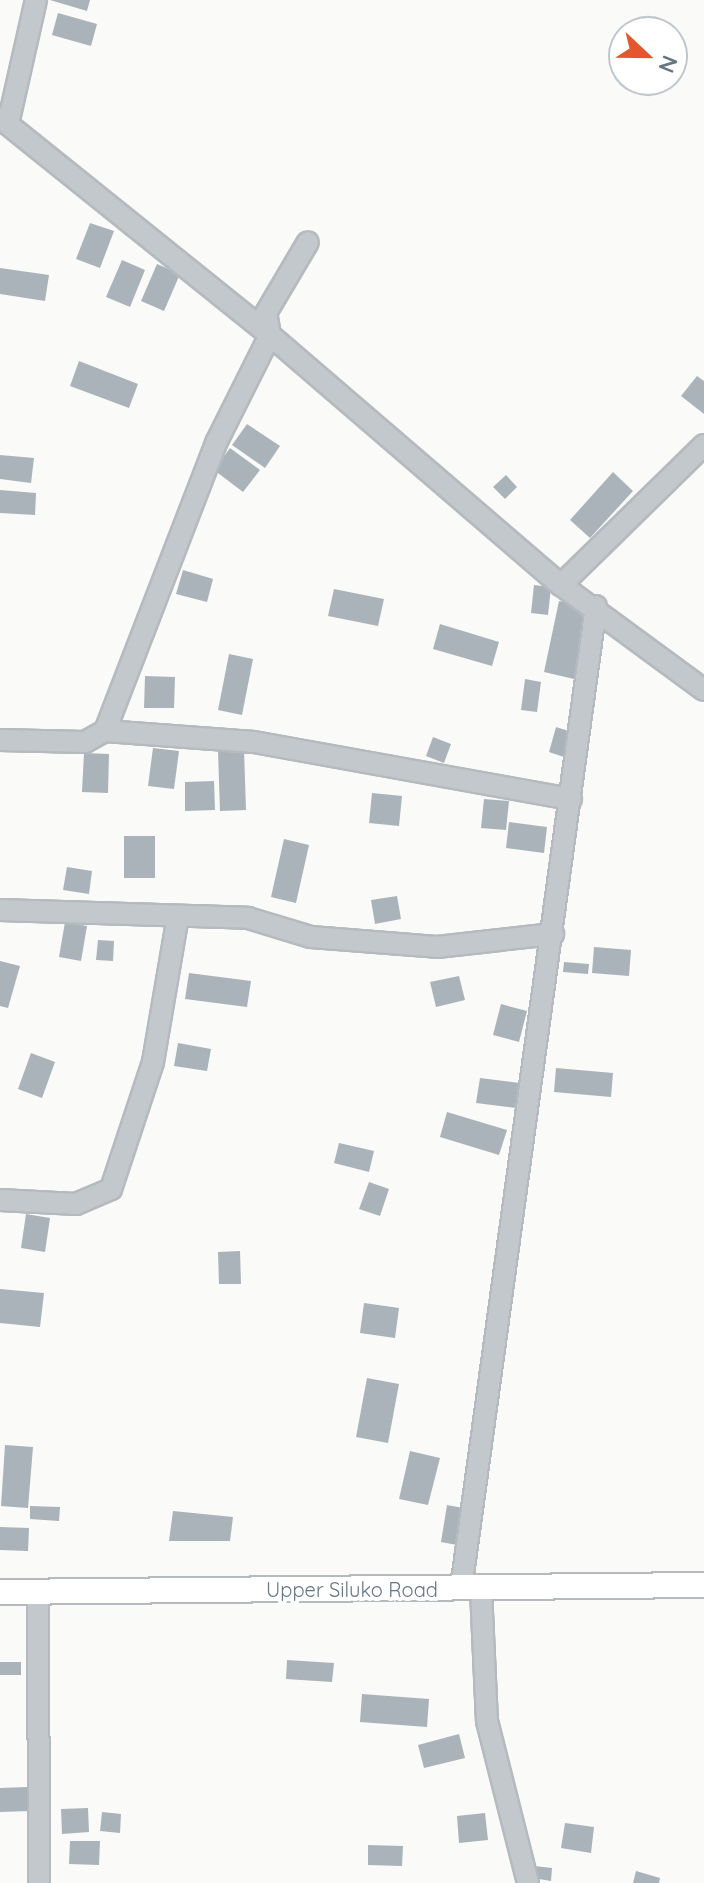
<!DOCTYPE html>
<style>
body{margin:0}
#map{position:relative;width:704px;height:1883px;overflow:hidden;background:#fafaf8;font-family:Quicksand,sans-serif}
div>[style]{position:absolute}
.building>*{inset:0;background:#aab3b9}
.roads{filter:drop-shadow(2px 0 #b5babe) drop-shadow(-2px 0 #b5babe) drop-shadow(0 2px #b5babe) drop-shadow(0 -2px #b5babe)}
.minor>*{height:20px;margin:-10px;padding:0 10px;transform-origin:10px;border-radius:10px;background:#c3c8cc}
.major>*{height:24px;margin:-12px;padding:0 12px;transform-origin:12px;border-radius:12px;background:#fff}
span{translate:-50% -50%;white-space:nowrap;text-align:center;line-height:1.15;-webkit-text-stroke:8px #fff;paint-order:stroke}
.street-label{font-size:20px;color:#657683}
.north{position:absolute;left:608px;top:16px;width:80px;height:80px;box-sizing:border-box;background:#fff;border:2px solid #c1c8cd;border-radius:50%;rotate:112deg;font-size:22px;font-weight:700;line-height:32px;text-align:center;color:#657683}
.north::after{content:'';display:block;margin:auto;width:28px;height:36px;background:#e4572e;clip-path:polygon(50% 0,100% 100%,50% 72%,0 100%)}
</style>
<div id="map">
<div class="building">
<i style="clip-path:polygon(50px 0,90px 0,87px 11px)"></i>
<i style="clip-path:polygon(58px 13px,97px 24px,91px 46px,52px 35px)"></i>
<i style="clip-path:polygon(90px 223px,114px 231px,100px 268px,76px 259px)"></i>
<i style="clip-path:polygon(122px 260px,145px 270px,130px 307px,106px 297px)"></i>
<i style="clip-path:polygon(157px 264px,180px 274px,164px 311px,141px 301px)"></i>
<i style="clip-path:polygon(0 268px,49px 275px,45px 301px,0 294px)"></i>
<i style="clip-path:polygon(79px 361px,138px 384px,129px 408px,70px 386px)"></i>
<i style="clip-path:polygon(697px 376px,704px 381px,704px 414px,681px 396px)"></i>
<i style="clip-path:polygon(247px 424px,280px 446px,265px 468px,232px 445px)"></i>
<i style="clip-path:polygon(230px 448px,260px 470px,243px 492px,214px 470px)"></i>
<i style="clip-path:polygon(0 455px,34px 458px,31px 483px,0 479px)"></i>
<i style="clip-path:polygon(613px 472px,633px 491px,590px 538px,570px 520px)"></i>
<i style="clip-path:polygon(506px 475px,517px 487px,505px 499px,493px 487px)"></i>
<i style="clip-path:polygon(0 490px,36px 493px,35px 515px,0 513px)"></i>
<i style="clip-path:polygon(183px 570px,213px 579px,207px 602px,176px 594px)"></i>
<i style="clip-path:polygon(534px 585px,551px 587px,548px 615px,531px 613px)"></i>
<i style="clip-path:polygon(334px 589px,384px 599px,378px 626px,328px 616px)"></i>
<i style="clip-path:polygon(559px 601px,590px 607px,574px 679px,544px 672px)"></i>
<i style="clip-path:polygon(440px 624px,499px 642px,492px 666px,433px 649px)"></i>
<i style="clip-path:polygon(229px 654px,253px 659px,242px 715px,218px 710px)"></i>
<i style="clip-path:polygon(145px 676px,175px 677px,174px 708px,144px 708px)"></i>
<i style="clip-path:polygon(525px 679px,541px 682px,537px 712px,521px 710px)"></i>
<i style="clip-path:polygon(556px 727px,572px 732px,564px 757px,549px 752px)"></i>
<i style="clip-path:polygon(433px 737px,451px 744px,444px 763px,426px 756px)"></i>
<i style="clip-path:polygon(153px 748px,179px 751px,174px 789px,148px 786px)"></i>
<i style="clip-path:polygon(244px 750px,246px 810px,220px 811px,218px 751px)"></i>
<i style="clip-path:polygon(84px 753px,109px 754px,108px 793px,82px 792px)"></i>
<i style="clip-path:polygon(214px 781px,215px 810px,185px 811px,185px 782px)"></i>
<i style="clip-path:polygon(372px 793px,402px 796px,399px 826px,369px 823px)"></i>
<i style="clip-path:polygon(484px 799px,509px 801px,506px 830px,481px 828px)"></i>
<i style="clip-path:polygon(509px 822px,547px 827px,544px 853px,506px 848px)"></i>
<i style="clip-path:polygon(124px 836px,155px 836px,155px 878px,124px 878px)"></i>
<i style="clip-path:polygon(284px 839px,309px 845px,296px 903px,271px 897px)"></i>
<i style="clip-path:polygon(67px 867px,92px 871px,89px 894px,63px 890px)"></i>
<i style="clip-path:polygon(397px 896px,401px 919px,375px 924px,371px 900px)"></i>
<i style="clip-path:polygon(65px 922px,87px 926px,81px 961px,59px 957px)"></i>
<i style="clip-path:polygon(98px 940px,114px 941px,113px 961px,96px 960px)"></i>
<i style="clip-path:polygon(594px 947px,631px 950px,629px 976px,592px 973px)"></i>
<i style="clip-path:polygon(0 961px,20px 966px,8px 1008px,0 1006px)"></i>
<i style="clip-path:polygon(564px 962px,589px 964px,588px 974px,563px 972px)"></i>
<i style="clip-path:polygon(189px 973px,251px 981px,247px 1007px,185px 999px)"></i>
<i style="clip-path:polygon(459px 976px,465px 1000px,436px 1007px,430px 982px)"></i>
<i style="clip-path:polygon(501px 1004px,527px 1011px,519px 1042px,493px 1035px)"></i>
<i style="clip-path:polygon(178px 1043px,211px 1049px,207px 1071px,174px 1066px)"></i>
<i style="clip-path:polygon(31px 1053px,55px 1062px,42px 1098px,18px 1089px)"></i>
<i style="clip-path:polygon(556px 1068px,613px 1073px,611px 1097px,554px 1092px)"></i>
<i style="clip-path:polygon(480px 1078px,520px 1083px,516px 1108px,476px 1103px)"></i>
<i style="clip-path:polygon(447px 1112px,507px 1130px,499px 1155px,440px 1137px)"></i>
<i style="clip-path:polygon(339px 1143px,374px 1151px,369px 1172px,334px 1163px)"></i>
<i style="clip-path:polygon(369px 1182px,389px 1189px,380px 1216px,359px 1209px)"></i>
<i style="clip-path:polygon(26px 1214px,50px 1218px,45px 1252px,21px 1248px)"></i>
<i style="clip-path:polygon(240px 1251px,241px 1284px,219px 1284px,218px 1252px)"></i>
<i style="clip-path:polygon(0 1289px,44px 1293px,40px 1327px,0 1323px)"></i>
<i style="clip-path:polygon(364px 1303px,399px 1308px,395px 1338px,360px 1333px)"></i>
<i style="clip-path:polygon(367px 1378px,399px 1384px,388px 1443px,356px 1437px)"></i>
<i style="clip-path:polygon(5px 1445px,33px 1447px,28px 1508px,1px 1506px)"></i>
<i style="clip-path:polygon(410px 1451px,440px 1458px,428px 1505px,399px 1499px)"></i>
<i style="clip-path:polygon(447px 1505px,463px 1508px,457px 1545px,441px 1542px)"></i>
<i style="clip-path:polygon(30px 1506px,60px 1507px,59px 1521px,30px 1519px)"></i>
<i style="clip-path:polygon(173px 1511px,233px 1517px,230px 1541px,169px 1541px)"></i>
<i style="clip-path:polygon(0 1527px,29px 1528px,28px 1551px,0 1550px)"></i>
<i style="clip-path:polygon(287px 1660px,334px 1663px,332px 1682px,286px 1679px)"></i>
<i style="clip-path:polygon(0 1662px,21px 1662px,21px 1675px,0 1675px)"></i>
<i style="clip-path:polygon(362px 1694px,429px 1699px,427px 1727px,360px 1722px)"></i>
<i style="clip-path:polygon(459px 1734px,465px 1758px,424px 1768px,418px 1745px)"></i>
<i style="clip-path:polygon(28px 1787px,29px 1811px,0 1812px,0 1788px)"></i>
<i style="clip-path:polygon(88px 1808px,89px 1832px,62px 1834px,61px 1809px)"></i>
<i style="clip-path:polygon(102px 1812px,121px 1814px,120px 1833px,100px 1831px)"></i>
<i style="clip-path:polygon(485px 1813px,488px 1840px,459px 1843px,457px 1816px)"></i>
<i style="clip-path:polygon(565px 1823px,594px 1827px,591px 1853px,561px 1848px)"></i>
<i style="clip-path:polygon(70px 1841px,100px 1841px,99px 1865px,69px 1864px)"></i>
<i style="clip-path:polygon(368px 1845px,403px 1846px,402px 1866px,368px 1865px)"></i>
<i style="clip-path:polygon(534px 1866px,552px 1868px,551px 1881px,533px 1878px)"></i>
<i style="clip-path:polygon(636px 1871px,660px 1878px,659px 1883px,633px 1883px)"></i>
</div>
<div class="roads">
<div class="minor">
<i style="left:0;top:118px;width:346px;rotate:38.8deg"></i>
<i style="left:270px;top:335px;width:384px;rotate:40.7deg"></i>
<i style="left:561px;top:585px;width:177px;rotate:36.3deg"></i>
<i style="left:8px;top:124px;width:127px;rotate:-77.3deg"></i>
<i style="left:561px;top:585px;width:200px;rotate:-44.4deg"></i>
<i style="left:105px;top:731px;width:149px;rotate:4.2deg"></i>
<i style="left:254px;top:742px;width:322px;rotate:10.2deg"></i>
<i style="left:0;top:740px;width:85px;rotate:1.3deg"></i>
<i style="left:85px;top:742px;width:23px;rotate:-29deg"></i>
<i style="left:105px;top:731px;width:309px;rotate:-68.9deg"></i>
<i style="left:216px;top:443px;width:121px;rotate:-63.4deg"></i>
<i style="left:270px;top:335px;width:22px;rotate:-100deg"></i>
<i style="left:266px;top:313px;width:82px;rotate:-59.4deg"></i>
<i style="left:0;top:910px;width:248px;rotate:1.8deg"></i>
<i style="left:248px;top:918px;width:66px;rotate:16.8deg"></i>
<i style="left:311px;top:937px;width:126px;rotate:4.5deg"></i>
<i style="left:437px;top:947px;width:117px;rotate:-6.4deg"></i>
<i style="left:0;top:1200px;width:76px;rotate:3deg"></i>
<i style="left:76px;top:1204px;width:38px;rotate:-23deg"></i>
<i style="left:111px;top:1189px;width:134px;rotate:-71.7deg"></i>
<i style="left:153px;top:1062px;width:148px;rotate:-80.3deg"></i>
<i style="left:461px;top:1589px;width:992px;rotate:-82.18deg"></i>
<i style="left:481px;top:1590px;width:131px;rotate:87.4deg"></i>
<i style="left:487px;top:1721px;width:167px;rotate:75.8deg"></i>
<i style="left:38px;top:1592px;width:291px;rotate:89.8deg"></i>
</div>
<div class="major">
<i style="left:0;top:1592px;width:704px;rotate:-0.57deg"></i>
</div>
</div>
<div class="street-label">
<span style="left:352px;top:1589px">Upper Siluko Road</span>
</div>
<div class="north">N</div>
</div>
